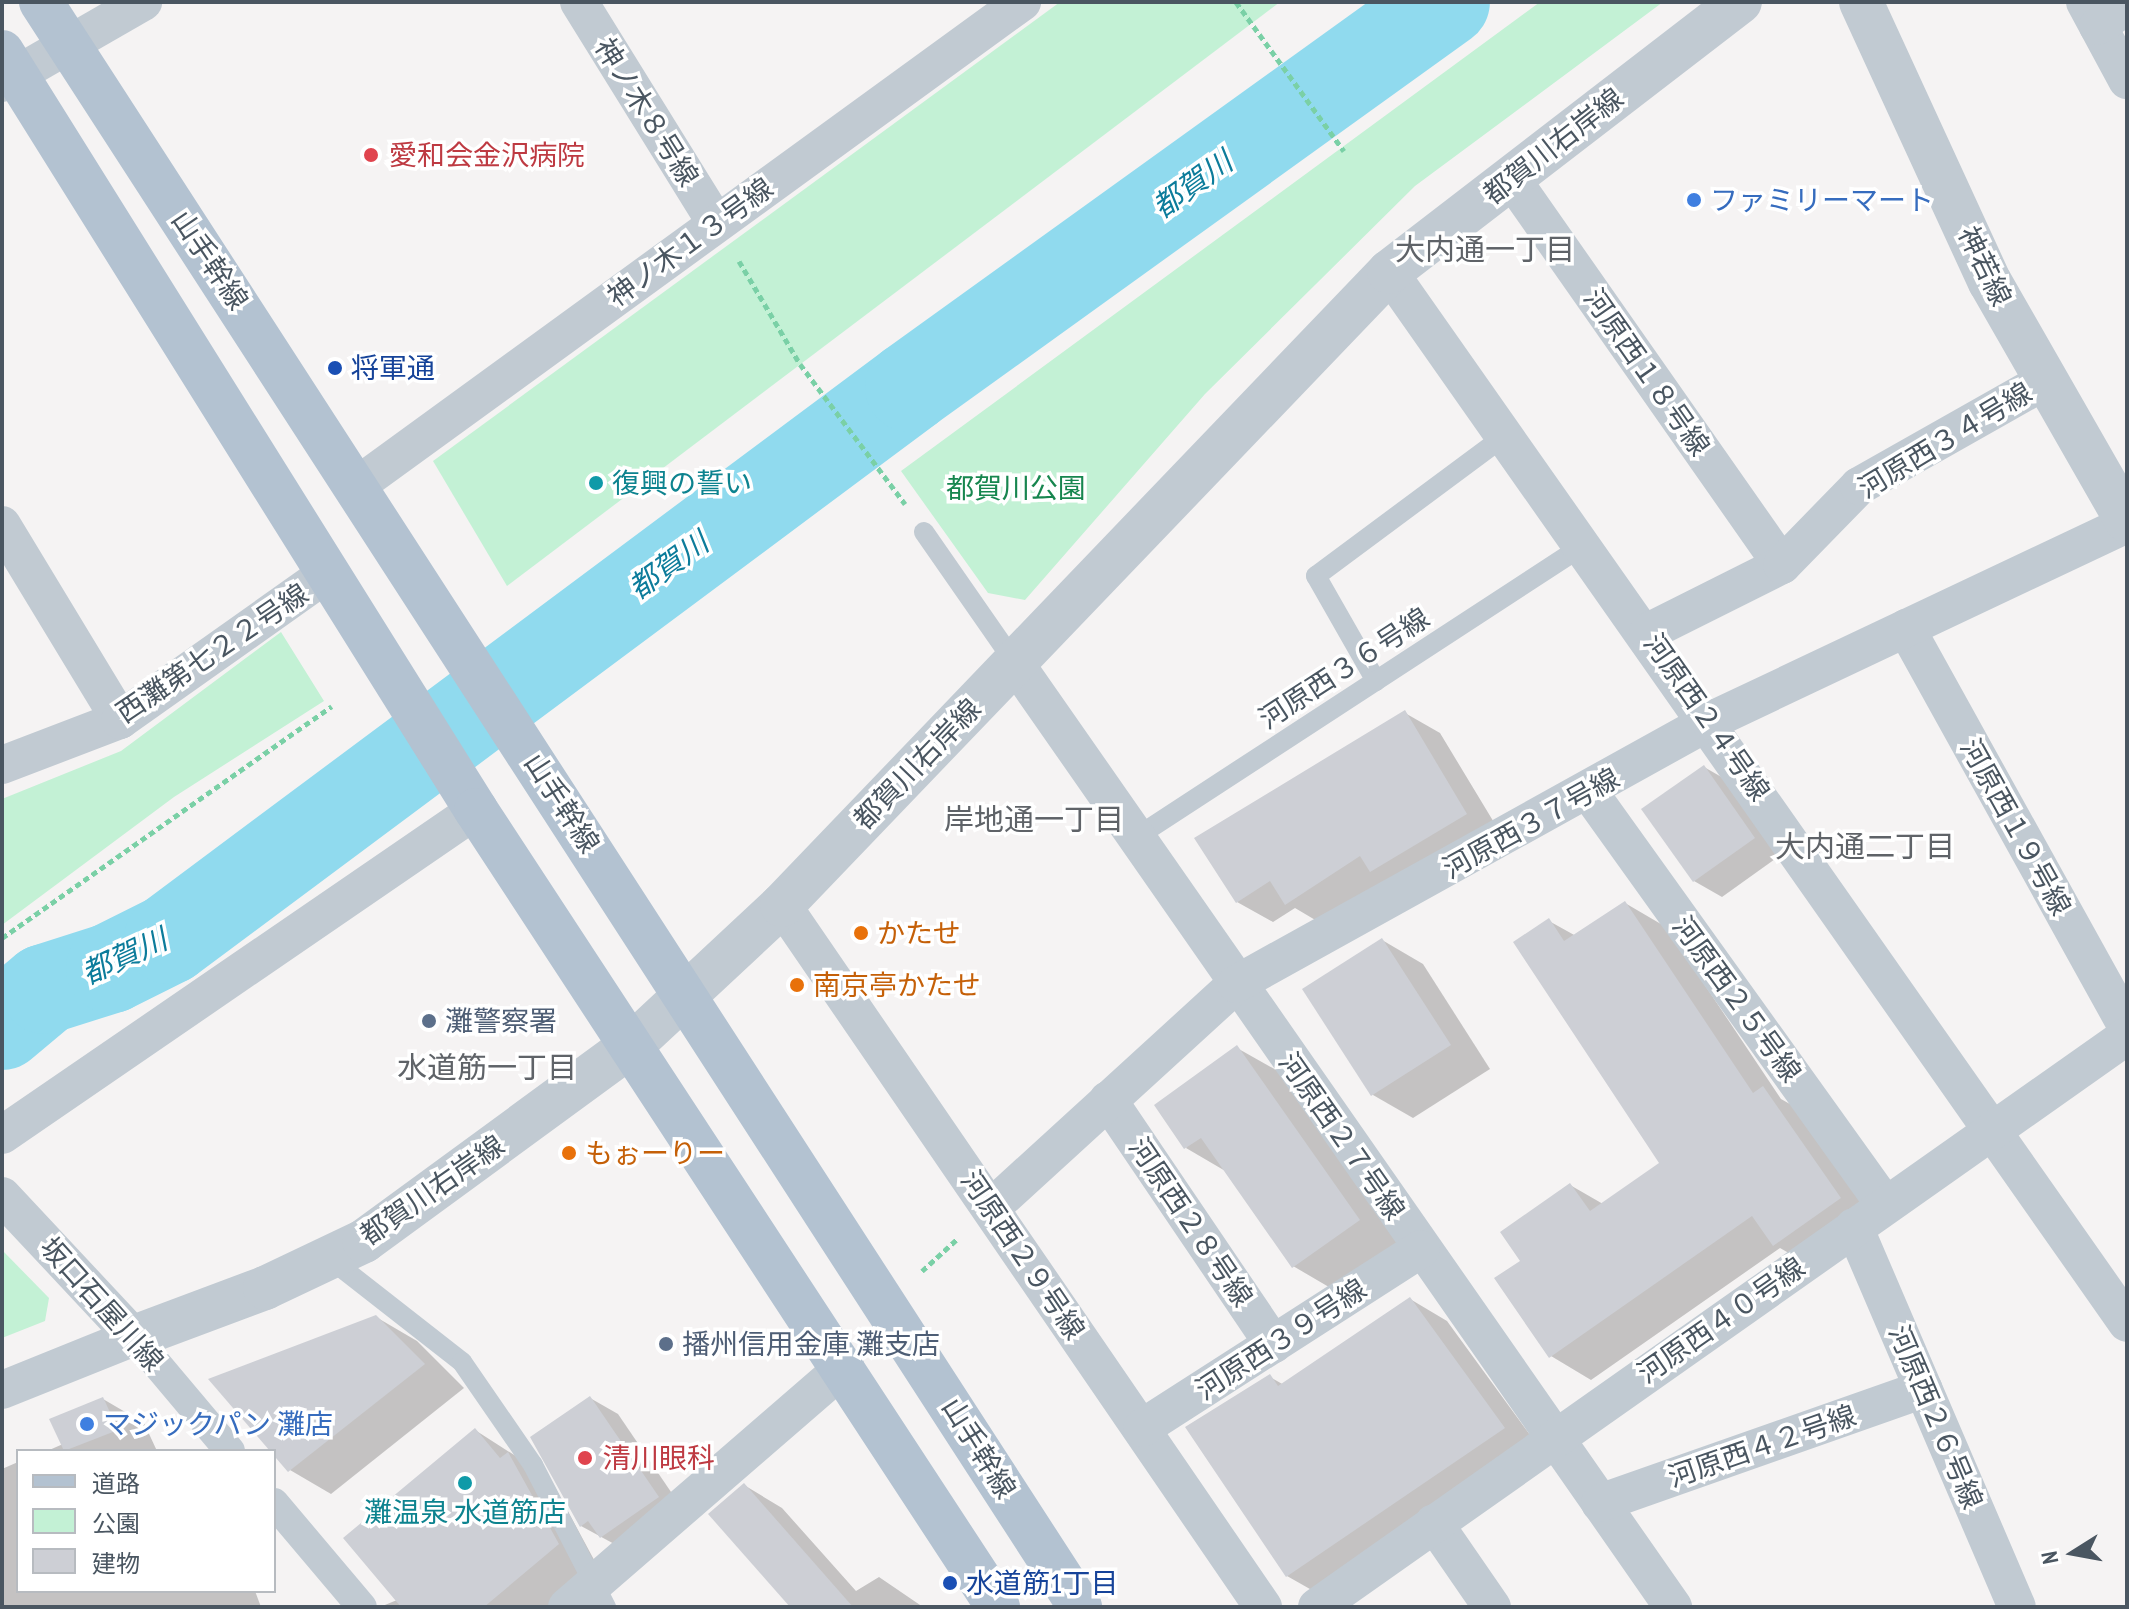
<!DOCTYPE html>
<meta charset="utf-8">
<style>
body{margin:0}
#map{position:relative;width:2129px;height:1609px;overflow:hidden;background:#f5f3f3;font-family:"PT Sans Narrow","Noto Sans JP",sans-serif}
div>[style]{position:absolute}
.green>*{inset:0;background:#c3f1d5}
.shadow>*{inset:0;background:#0003}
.river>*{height:90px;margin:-45px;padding:0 45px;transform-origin:45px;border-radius:45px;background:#90daee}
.building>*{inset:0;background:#cdcfd5}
.path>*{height:5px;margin-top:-2.5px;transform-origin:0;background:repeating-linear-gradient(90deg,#7ad0a6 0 6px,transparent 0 10px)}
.service>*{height:20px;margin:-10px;padding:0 10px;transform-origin:10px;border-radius:10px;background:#c1cad2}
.pedestrian>*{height:30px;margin:-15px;padding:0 15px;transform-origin:15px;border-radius:15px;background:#c1cad2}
.minor>*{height:38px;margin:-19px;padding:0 19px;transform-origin:19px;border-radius:19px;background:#c1cad2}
.tertiary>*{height:44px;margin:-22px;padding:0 22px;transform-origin:22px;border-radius:22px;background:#c1cad2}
.primary>*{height:44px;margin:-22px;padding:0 22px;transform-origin:22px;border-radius:22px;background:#b3c2d1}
.dots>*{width:22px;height:22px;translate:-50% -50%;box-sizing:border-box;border:4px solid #fff;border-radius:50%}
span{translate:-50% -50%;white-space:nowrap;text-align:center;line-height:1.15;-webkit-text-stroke:7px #fff;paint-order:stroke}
.street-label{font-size:28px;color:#4a5661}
.health-label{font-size:28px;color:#be3a42}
.left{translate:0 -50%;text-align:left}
.shop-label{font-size:28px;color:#366cbe}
.transit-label{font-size:28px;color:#164399}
.culture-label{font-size:28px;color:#0d838f}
.park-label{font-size:28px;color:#17864f}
.food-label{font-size:28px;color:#c56008}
.service-label{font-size:28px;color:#4e5e75}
.water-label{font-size:30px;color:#0c7c9b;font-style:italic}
.neighbourhood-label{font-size:30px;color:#5f6368}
.frame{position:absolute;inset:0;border:4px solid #4a5661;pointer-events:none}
.legend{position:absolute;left:16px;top:1449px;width:260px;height:144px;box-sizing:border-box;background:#fff;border:2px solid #b7bbc0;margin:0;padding:10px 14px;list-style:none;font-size:24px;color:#4a5661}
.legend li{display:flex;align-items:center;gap:16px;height:40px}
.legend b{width:40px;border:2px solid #b7bbc0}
.north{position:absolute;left:2033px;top:1513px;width:80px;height:80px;-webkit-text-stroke:6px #fff;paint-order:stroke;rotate:259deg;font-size:22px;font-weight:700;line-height:32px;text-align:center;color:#4a5661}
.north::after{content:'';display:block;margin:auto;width:28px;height:36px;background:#4a5661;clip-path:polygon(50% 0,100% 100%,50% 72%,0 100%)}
</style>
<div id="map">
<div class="green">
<i style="clip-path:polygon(1060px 2px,1280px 2px,507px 586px,433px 461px)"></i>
<i style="clip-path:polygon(1540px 2px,1663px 2px,1415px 186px,1205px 394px,1025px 600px,988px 593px,901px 471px)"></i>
<i style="clip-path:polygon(281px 632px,324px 701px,174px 797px,2px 925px,2px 799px,121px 751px)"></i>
<i style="clip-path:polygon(2px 1250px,49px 1298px,45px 1321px,2px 1338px)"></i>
</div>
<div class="shadow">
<i style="clip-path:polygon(1405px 713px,1440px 733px,1501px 834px,1322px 924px,1295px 908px,1273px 922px,1237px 902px)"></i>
<i style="clip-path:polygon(1704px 767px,1732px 783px,1782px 854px,1722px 897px,1694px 881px)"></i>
<i style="clip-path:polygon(1625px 903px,1666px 927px,1781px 1099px,1804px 1112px,1881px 1222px,1815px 1268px,1780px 1248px,1591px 1380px,1551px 1356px,1522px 1262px,1570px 1185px,1603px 1204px,1662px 1163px,1549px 921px,1576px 936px)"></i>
<i style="clip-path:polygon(1382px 940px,1423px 964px,1490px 1069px,1413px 1118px,1373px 1095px)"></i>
<i style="clip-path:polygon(1237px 1048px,1278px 1071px,1399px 1244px,1334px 1290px,1293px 1266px,1227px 1172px,1186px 1148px)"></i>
<i style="clip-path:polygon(1410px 1299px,1447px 1321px,1541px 1450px,1324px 1597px,1287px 1576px,1270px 1377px,1284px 1385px)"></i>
<i style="clip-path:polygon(376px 1317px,417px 1341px,464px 1388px,331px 1494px,290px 1470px)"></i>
<i style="clip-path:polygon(590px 1398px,618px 1414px,686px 1514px,629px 1552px,581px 1526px)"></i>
<i style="clip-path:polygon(103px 1399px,144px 1423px,157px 1451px,47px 1451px,63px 1444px)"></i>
<i style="clip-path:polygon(475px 1430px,550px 1478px,599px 1569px,553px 1607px,380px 1607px,397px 1600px)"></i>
<i style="clip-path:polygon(18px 1462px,18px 1591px,255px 1591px,261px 1607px,2px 1607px,2px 1469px)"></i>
<i style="clip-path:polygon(744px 1485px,782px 1508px,856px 1591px,879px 1577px,923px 1607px,805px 1607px)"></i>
</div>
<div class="river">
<i style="left:2px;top:1025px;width:56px;rotate:-39.9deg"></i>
<i style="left:45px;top:989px;width:69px;rotate:-17.7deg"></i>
<i style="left:111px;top:968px;width:65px;rotate:-26.6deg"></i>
<i style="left:169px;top:939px;width:924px;rotate:-36.68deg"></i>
<i style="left:910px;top:387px;width:659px;rotate:-35.74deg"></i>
</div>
<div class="building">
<i style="clip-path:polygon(1405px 710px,1467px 814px,1370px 872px,1360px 856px,1285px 905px,1270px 881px,1236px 903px,1194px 838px)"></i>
<i style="clip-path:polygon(1704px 765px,1755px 838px,1693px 882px,1641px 809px)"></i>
<i style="clip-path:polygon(1625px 901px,1753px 1093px,1763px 1086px,1841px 1198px,1773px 1246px,1752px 1216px,1549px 1358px,1494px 1278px,1520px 1261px,1500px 1232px,1570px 1183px,1590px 1211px,1659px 1163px,1513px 942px,1549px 918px,1564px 941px)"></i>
<i style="clip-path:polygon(1382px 938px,1451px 1045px,1371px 1096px,1302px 989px)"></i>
<i style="clip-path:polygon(1237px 1045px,1360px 1220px,1292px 1268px,1201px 1138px,1184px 1149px,1154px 1105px)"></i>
<i style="clip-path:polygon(1410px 1297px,1505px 1428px,1286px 1577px,1185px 1427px,1270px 1374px,1278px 1386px)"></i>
<i style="clip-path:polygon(376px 1315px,425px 1364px,288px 1472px,208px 1379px)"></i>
<i style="clip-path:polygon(590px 1396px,659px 1497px,600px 1538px,588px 1521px,580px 1527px,530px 1437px)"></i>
<i style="clip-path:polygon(103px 1397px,118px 1430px,64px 1451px,49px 1419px)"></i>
<i style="clip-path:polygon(475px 1428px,500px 1458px,508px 1452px,559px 1544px,484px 1607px,401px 1607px,343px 1538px)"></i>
<i style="clip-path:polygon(744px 1483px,853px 1607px,790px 1607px,708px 1514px)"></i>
</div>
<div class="path">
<i style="left:1236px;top:2px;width:184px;rotate:54.1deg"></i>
<i style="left:739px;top:261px;width:120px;rotate:59.4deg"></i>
<i style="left:800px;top:364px;width:175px;rotate:53.1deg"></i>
<i style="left:2px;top:938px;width:403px;rotate:-35.1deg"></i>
<i style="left:922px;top:1271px;width:47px;rotate:-42.4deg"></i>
</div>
<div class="service">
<i style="left:924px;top:532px;width:160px;rotate:55.2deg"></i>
<i style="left:1376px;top:681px;width:121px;rotate:-119.7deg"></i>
<i style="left:1316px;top:576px;width:237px;rotate:-36.6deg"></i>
<i style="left:1135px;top:838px;width:536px;rotate:-33.13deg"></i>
<i style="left:329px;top:1258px;width:169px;rotate:38deg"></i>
<i style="left:462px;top:1362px;width:125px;rotate:55.4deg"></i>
<i style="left:533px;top:1465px;width:160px;rotate:62.8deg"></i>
</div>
<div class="pedestrian">
<i style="left:134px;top:1337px;width:149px;rotate:49.9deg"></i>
<i style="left:274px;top:1503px;width:136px;rotate:49.8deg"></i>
</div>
<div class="minor">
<i style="left:579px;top:2px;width:260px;rotate:58.2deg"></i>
<i style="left:2085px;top:2px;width:89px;rotate:61.7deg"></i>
<i style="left:2098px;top:26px;width:35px;rotate:-35deg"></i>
<i style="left:2px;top:83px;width:163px;rotate:-29.9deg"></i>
<i style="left:1511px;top:178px;width:472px;rotate:55deg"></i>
<i style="left:1389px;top:272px;width:1284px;rotate:54.92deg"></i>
<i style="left:359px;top:484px;width:820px;rotate:-36.02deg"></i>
<i style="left:2px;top:525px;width:228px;rotate:58.8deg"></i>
<i style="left:1906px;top:628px;width:455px;rotate:61deg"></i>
<i style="left:1648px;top:632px;width:150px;rotate:-26.6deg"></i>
<i style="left:1782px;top:565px;width:110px;rotate:-45.7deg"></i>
<i style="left:1859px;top:486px;width:215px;rotate:-29.5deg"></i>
<i style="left:1015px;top:663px;width:1151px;rotate:55.12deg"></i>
<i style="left:2px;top:765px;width:126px;rotate:-20.9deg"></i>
<i style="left:120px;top:720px;width:256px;rotate:-35.3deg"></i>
<i style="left:1589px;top:792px;width:508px;rotate:54.37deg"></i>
<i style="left:782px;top:905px;width:851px;rotate:55.58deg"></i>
<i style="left:1108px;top:1100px;width:295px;rotate:55.9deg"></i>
<i style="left:2px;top:1135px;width:575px;rotate:-34.44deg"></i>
<i style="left:2px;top:1196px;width:193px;rotate:46.9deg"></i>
<i style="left:134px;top:1337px;width:142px;rotate:158.1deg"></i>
<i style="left:991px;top:1208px;width:332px;rotate:-42.4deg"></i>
<i style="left:1236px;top:984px;width:542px;rotate:-29.02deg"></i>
<i style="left:1710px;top:721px;width:461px;rotate:-25.3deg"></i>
<i style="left:1854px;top:1227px;width:413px;rotate:66.8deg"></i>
<i style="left:1142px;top:1428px;width:331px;rotate:-32.7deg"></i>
<i style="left:1600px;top:1503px;width:343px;rotate:-19.4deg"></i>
<i style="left:1434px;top:1523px;width:102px;rotate:55.4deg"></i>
<i style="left:567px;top:1607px;width:368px;rotate:-40.9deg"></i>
<i style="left:1317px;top:1607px;width:991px;rotate:-35.18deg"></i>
</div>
<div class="tertiary">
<i style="left:1861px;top:2px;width:308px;rotate:65.3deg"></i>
<i style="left:1990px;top:282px;width:275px;rotate:60.2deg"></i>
<i style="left:134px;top:1337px;width:140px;rotate:-20.5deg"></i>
<i style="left:265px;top:1288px;width:110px;rotate:-25.4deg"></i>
<i style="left:364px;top:1241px;width:333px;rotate:-36.2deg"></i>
<i style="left:633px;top:1044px;width:204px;rotate:-43deg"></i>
<i style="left:782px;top:905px;width:877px;rotate:-46.2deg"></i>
<i style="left:1389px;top:272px;width:443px;rotate:-37.6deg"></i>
</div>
<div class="primary">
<i style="left:41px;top:2px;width:1912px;rotate:57.08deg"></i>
<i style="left:2px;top:52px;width:894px;rotate:57.98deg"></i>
<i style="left:476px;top:810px;width:953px;rotate:56.78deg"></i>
</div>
<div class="dots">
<i style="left:371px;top:155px;background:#e0444e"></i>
<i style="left:1694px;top:200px;background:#3f7fe0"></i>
<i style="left:335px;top:368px;background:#1a4fb4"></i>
<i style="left:596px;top:483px;background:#0f9aa8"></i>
<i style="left:861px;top:933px;background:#e8710a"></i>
<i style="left:797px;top:985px;background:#e8710a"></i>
<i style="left:429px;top:1021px;background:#5c6f8a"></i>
<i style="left:569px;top:1153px;background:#e8710a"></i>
<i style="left:666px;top:1344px;background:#5c6f8a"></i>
<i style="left:87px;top:1424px;background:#3f7fe0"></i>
<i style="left:585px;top:1458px;background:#e0444e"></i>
<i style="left:465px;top:1483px;background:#0f9aa8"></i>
<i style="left:950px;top:1583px;background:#1a4fb4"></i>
</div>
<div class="street-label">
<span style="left:647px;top:112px;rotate:58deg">神ノ木８号線</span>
<span style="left:1553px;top:146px;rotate:-38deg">都賀川右岸線</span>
<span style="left:690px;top:242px;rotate:-36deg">神ノ木１３号線</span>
<span style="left:210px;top:260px;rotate:56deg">山手幹線</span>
<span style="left:1985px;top:266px;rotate:64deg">神若線</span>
<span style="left:1647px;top:372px;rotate:55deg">河原西１８号線</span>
<span style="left:1945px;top:440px;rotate:-31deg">河原西３４号線</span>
<span style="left:212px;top:653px;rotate:-34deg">西灘第七２２号線</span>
<span style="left:1344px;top:668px;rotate:-33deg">河原西３６号線</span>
<span style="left:1707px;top:717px;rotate:55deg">河原西２４号線</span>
<span style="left:917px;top:764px;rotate:-46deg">都賀川右岸線</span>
<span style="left:562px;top:803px;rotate:57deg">山手幹線</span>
<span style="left:1531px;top:823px;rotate:-29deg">河原西３７号線</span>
<span style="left:2016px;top:827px;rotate:61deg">河原西１９号線</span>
<span style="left:1737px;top:999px;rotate:54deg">河原西２５号線</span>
<span style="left:1342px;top:1136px;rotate:55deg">河原西２７号線</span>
<span style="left:432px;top:1190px;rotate:-35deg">都賀川右岸線</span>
<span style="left:1191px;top:1222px;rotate:56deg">河原西２８号線</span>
<span style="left:1023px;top:1255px;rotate:56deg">河原西２９号線</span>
<span style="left:102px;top:1304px;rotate:48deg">坂口石屋川線</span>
<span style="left:1721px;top:1320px;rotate:-35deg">河原西４０号線</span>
<span style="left:1281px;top:1339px;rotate:-33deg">河原西３９号線</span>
<span style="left:1936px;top:1417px;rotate:67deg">河原西２６号線</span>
<span style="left:1762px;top:1446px;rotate:-19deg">河原西４２号線</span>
<span style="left:979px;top:1448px;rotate:58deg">山手幹線</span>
</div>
<div class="health-label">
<span class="left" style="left:389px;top:155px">愛和会金沢病院</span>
<span class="left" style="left:603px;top:1458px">清川眼科</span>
</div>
<div class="shop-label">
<span class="left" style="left:1710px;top:200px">ファミリーマート</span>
<span class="left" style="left:103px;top:1424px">マジックパン 灘店</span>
</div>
<div class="transit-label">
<span class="left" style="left:351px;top:368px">将軍通</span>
<span class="left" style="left:966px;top:1583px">水道筋1丁目</span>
</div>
<div class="culture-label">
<span class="left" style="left:612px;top:483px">復興の誓い</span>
<span style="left:465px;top:1512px">灘温泉 水道筋店</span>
</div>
<div class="park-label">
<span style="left:1016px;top:488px">都賀川公園</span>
</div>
<div class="food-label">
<span class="left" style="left:877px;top:933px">かたせ</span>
<span class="left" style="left:813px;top:985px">南京亭かたせ</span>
<span class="left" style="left:585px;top:1153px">もぉーりー</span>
</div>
<div class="service-label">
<span class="left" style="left:445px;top:1021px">灘警察署</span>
<span class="left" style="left:682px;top:1344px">播州信用金庫 灘支店</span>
</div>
<div class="water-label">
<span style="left:1192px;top:184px;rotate:-36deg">都賀川</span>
<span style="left:668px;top:565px;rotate:-36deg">都賀川</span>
<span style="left:124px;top:956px;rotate:-25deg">都賀川</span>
</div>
<div class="neighbourhood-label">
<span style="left:1485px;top:249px">大内通一丁目</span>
<span style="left:1034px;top:819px">岸地通一丁目</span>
<span style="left:1865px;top:846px">大内通二丁目</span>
<span style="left:487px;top:1067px">水道筋一丁目</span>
</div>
<div class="frame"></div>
<ul class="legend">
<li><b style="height:10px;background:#b3c2d1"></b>道路</li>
<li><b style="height:22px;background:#c3f1d5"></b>公園</li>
<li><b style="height:22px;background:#cdcfd5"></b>建物</li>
</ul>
<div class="north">N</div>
</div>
